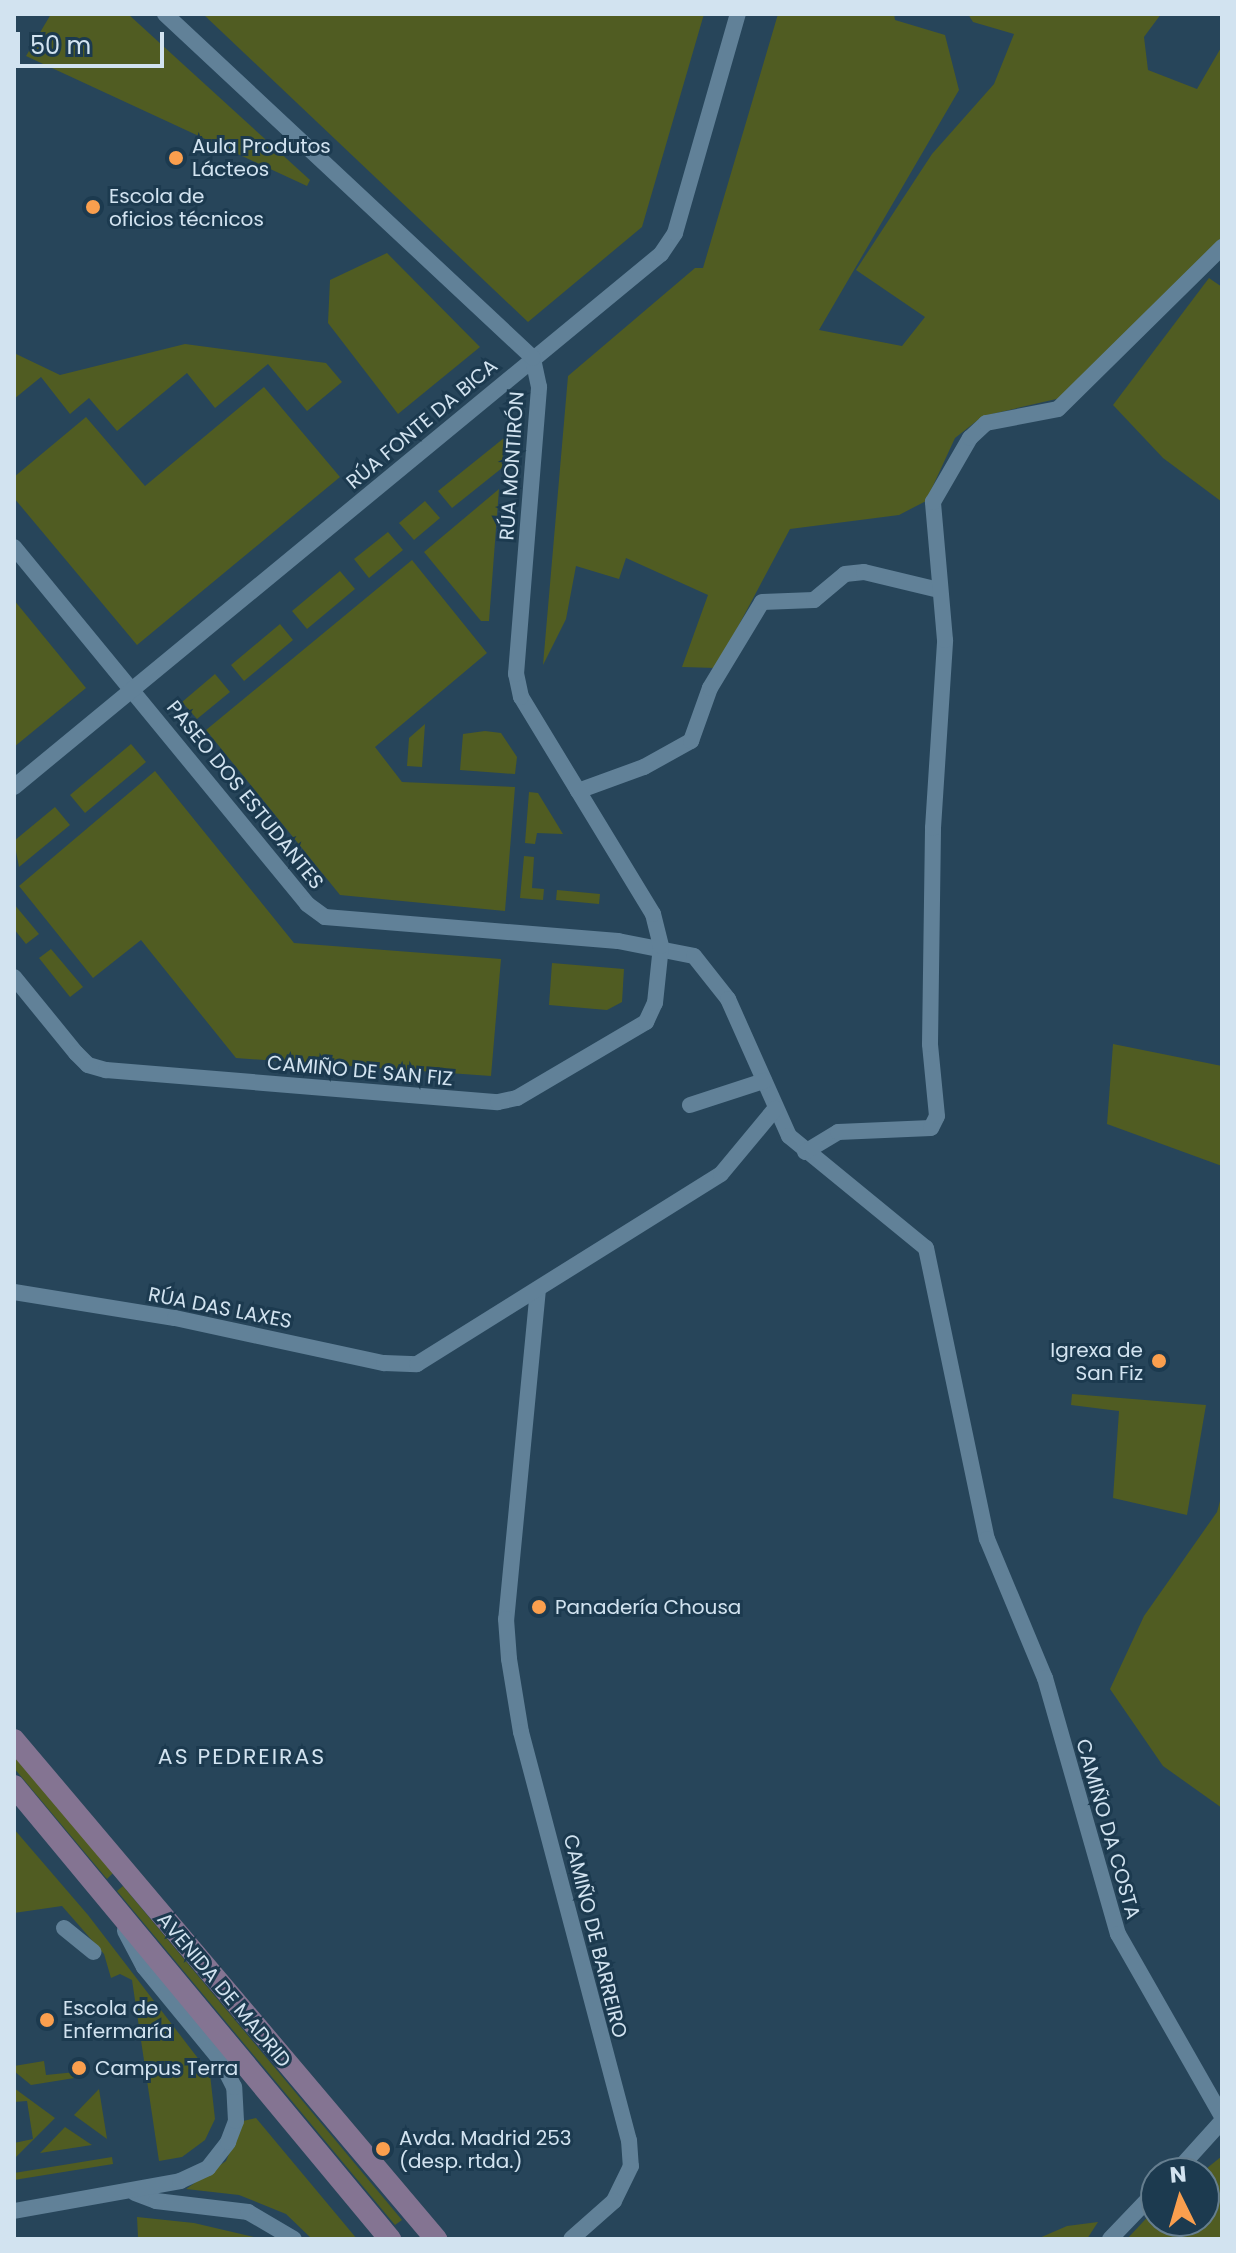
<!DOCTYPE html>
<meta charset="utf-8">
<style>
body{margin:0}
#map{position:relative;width:1236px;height:2253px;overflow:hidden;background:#27455a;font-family:Poppins,sans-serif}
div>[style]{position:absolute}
.green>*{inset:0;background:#505c22}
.street>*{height:16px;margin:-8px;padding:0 8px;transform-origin:8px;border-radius:8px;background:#618198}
.secondary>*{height:22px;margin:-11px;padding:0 11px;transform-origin:11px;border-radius:11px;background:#847492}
.dots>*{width:22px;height:22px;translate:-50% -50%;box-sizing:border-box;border:4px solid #1c3a4f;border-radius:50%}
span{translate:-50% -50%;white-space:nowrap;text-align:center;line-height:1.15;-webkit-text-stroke:6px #1c3a4f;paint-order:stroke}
.poi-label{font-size:20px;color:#d2e3f0}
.left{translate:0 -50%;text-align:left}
.right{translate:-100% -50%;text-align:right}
.street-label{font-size:20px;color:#d2e3f0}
.neighbourhood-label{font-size:22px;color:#d2e3f0;letter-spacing:2px}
.frame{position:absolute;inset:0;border:16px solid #d2e3f0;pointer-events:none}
.north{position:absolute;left:1140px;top:2157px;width:80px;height:80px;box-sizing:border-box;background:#1c3a4f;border:2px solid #657e8f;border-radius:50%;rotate:355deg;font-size:22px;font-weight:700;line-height:32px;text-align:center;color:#d2e3f0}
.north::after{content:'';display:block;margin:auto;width:28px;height:36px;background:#fa9f4e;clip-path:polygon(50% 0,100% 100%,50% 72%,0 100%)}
.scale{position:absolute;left:16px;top:32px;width:148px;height:36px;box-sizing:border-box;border:4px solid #d2e3f0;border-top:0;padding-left:10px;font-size:24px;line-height:28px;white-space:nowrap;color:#d2e3f0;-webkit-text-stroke:6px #1c3a4f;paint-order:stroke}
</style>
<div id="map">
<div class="green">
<i style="clip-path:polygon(51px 14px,128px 14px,310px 180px,307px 186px,26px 56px)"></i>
<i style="clip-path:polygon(203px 14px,704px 14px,642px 227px,528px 322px)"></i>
<i style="clip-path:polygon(778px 14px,894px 14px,895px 20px,945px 35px,959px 90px,819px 330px,902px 346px,925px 317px,856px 270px,932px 154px,994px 84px,1014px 34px,973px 22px,968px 14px,1161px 14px,1144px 37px,1148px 70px,1197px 89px,1222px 46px,1222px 238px,1065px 397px,983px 416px,955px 438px,926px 501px,899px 515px,790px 529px,716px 668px,682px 667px,708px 595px,626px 558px,619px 579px,576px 566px,566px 619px,543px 665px,568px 376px,695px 268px,703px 268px)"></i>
<i style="clip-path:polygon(387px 253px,480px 347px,398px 414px,328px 323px,330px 280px)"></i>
<i style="clip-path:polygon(1209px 278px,1222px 287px,1222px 502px,1163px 458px,1113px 405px)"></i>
<i style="clip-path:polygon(185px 344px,326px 363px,342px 382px,307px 411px,268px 364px,215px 408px,187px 373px,117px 431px,89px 398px,70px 414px,41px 377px,14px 399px,14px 353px,60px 375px)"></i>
<i style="clip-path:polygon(264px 387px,340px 477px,137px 645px,14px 498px,14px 477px,86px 417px,145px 486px)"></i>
<i style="clip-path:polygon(504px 438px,502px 468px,452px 508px,438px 491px)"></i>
<i style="clip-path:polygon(499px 489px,489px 621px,481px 621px,424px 552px)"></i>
<i style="clip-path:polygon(425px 501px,440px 518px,414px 540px,399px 523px)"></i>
<i style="clip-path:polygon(388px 532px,403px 550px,369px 578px,354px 559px)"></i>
<i style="clip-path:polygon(412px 560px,487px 653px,375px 747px,402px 782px,515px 787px,505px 911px,340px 895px,206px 730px)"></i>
<i style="clip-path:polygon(340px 571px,355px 589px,307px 629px,292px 611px)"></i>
<i style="clip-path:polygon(14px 600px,86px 688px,14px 747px)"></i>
<i style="clip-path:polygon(280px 624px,293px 640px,244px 681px,231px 665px)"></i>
<i style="clip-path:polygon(215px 674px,230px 692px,197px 719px,182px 702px)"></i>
<i style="clip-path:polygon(425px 724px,422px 767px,407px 766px,409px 738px)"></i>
<i style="clip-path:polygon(485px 731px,501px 733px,517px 757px,515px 774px,460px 770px,463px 734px)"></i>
<i style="clip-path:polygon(131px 744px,146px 762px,85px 813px,70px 795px)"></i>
<i style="clip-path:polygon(155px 771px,294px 943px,501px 959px,491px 1076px,236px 1058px,141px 940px,93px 978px,19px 886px)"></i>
<i style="clip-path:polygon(529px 792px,538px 793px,563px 834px,537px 833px,535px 844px,525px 843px)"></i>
<i style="clip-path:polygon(55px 807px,70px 825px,19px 867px,14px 841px)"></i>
<i style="clip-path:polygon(524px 856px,534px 857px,532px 888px,544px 889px,543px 900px,520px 898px)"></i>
<i style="clip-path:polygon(557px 890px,600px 894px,599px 904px,556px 900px)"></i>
<i style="clip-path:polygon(14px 904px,39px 934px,26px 944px,14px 929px)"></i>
<i style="clip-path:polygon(51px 949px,83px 987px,70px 997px,39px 958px)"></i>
<i style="clip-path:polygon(552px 963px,624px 969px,622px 1002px,607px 1010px,549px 1005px)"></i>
<i style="clip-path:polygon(1113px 1044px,1222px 1066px,1222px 1166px,1107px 1124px)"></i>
<i style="clip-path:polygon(1072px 1394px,1206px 1405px,1187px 1515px,1113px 1498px,1119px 1411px,1071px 1405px)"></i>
<i style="clip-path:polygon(1222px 1494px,1222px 1808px,1163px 1766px,1110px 1689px,1144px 1616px,1217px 1512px)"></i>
<i style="clip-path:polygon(14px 1756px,113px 1873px,107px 1879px,14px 1768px)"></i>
<i style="clip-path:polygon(14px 1829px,88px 1915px,210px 2074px,215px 2119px,205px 2140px,182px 2157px,159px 2161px,132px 1980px,120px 1974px,111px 1978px,104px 1954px,62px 1906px,14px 1913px)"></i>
<i style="clip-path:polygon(123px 1886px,402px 2220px,395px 2225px,117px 1891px)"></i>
<i style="clip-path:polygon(44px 2061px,46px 2075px,86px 2071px,87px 2076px,31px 2085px,14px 2071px,14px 2066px)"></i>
<i style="clip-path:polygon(14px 2088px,55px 2118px,14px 2159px,14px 2143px,33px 2139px,27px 2101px,14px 2102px)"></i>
<i style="clip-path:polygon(99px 2089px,107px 2139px,74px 2115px)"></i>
<i style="clip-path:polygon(256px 2118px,357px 2239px,312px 2239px,286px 2214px,239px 2195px,186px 2189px,226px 2161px,243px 2121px)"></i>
<i style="clip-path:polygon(65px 2127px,92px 2145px,40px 2153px)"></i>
<i style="clip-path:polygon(1222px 2156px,1222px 2239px,1127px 2239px,1156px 2208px,1156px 2221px,1204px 2221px,1201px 2173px)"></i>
<i style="clip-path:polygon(112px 2157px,113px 2164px,14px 2180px,14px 2173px)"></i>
<i style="clip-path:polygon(137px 2217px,194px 2223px,262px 2239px,130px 2239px,138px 2237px)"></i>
<i style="clip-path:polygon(1098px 2222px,1087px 2239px,1037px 2239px,1067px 2226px)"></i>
</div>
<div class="street">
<i style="left:14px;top:547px;width:462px;rotate:50.6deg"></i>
<i style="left:307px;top:904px;width:22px;rotate:36deg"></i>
<i style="left:325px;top:917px;width:294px;rotate:4.7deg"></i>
<i style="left:618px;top:941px;width:77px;rotate:11.2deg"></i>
<i style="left:694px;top:956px;width:55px;rotate:51.7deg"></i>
<i style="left:728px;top:999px;width:150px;rotate:66deg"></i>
<i style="left:789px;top:1136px;width:177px;rotate:39.3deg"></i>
<i style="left:926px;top:1248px;width:297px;rotate:78.2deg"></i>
<i style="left:987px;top:1539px;width:151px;rotate:67.4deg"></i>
<i style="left:1045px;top:1678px;width:266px;rotate:74.1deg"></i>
<i style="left:1118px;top:1934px;width:210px;rotate:60.3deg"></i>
<i style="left:14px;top:787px;width:838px;rotate:-39.48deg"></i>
<i style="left:661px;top:254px;width:25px;rotate:-56deg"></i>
<i style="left:675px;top:233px;width:228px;rotate:-74deg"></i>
<i style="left:578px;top:791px;width:70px;rotate:-20deg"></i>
<i style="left:644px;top:767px;width:54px;rotate:-29deg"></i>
<i style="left:691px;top:741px;width:56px;rotate:-70.3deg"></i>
<i style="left:710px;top:688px;width:100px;rotate:-58.8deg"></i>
<i style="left:762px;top:602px;width:52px;rotate:-2.2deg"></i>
<i style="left:814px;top:600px;width:40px;rotate:-40deg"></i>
<i style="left:845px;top:574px;width:19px;rotate:-6deg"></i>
<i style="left:864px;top:572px;width:77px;rotate:13.5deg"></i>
<i style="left:14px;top:977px;width:98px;rotate:50.8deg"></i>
<i style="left:76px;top:1053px;width:17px;rotate:45deg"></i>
<i style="left:88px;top:1065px;width:19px;rotate:16deg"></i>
<i style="left:106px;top:1070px;width:393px;rotate:4.7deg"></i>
<i style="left:498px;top:1102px;width:19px;rotate:-12deg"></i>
<i style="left:517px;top:1098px;width:150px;rotate:-30.5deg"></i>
<i style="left:646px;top:1022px;width:21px;rotate:-65deg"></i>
<i style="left:655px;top:1003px;width:57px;rotate:-84deg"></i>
<i style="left:661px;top:946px;width:33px;rotate:-104deg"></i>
<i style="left:653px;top:914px;width:254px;rotate:-121.3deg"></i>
<i style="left:521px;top:697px;width:24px;rotate:-102deg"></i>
<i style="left:516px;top:674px;width:288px;rotate:-85.4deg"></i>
<i style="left:539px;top:387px;width:30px;rotate:-102deg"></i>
<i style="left:533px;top:358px;width:504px;rotate:-136.93deg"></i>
<i style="left:690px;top:1105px;width:78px;rotate:-18deg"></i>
<i style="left:805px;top:1152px;width:39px;rotate:-31deg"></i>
<i style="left:838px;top:1132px;width:93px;rotate:-2.5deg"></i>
<i style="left:931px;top:1128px;width:13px;rotate:-63deg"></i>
<i style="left:937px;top:1116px;width:72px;rotate:-95.6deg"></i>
<i style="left:930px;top:1044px;width:216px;rotate:-89.2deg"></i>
<i style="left:933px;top:828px;width:188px;rotate:-86.3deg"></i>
<i style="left:945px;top:640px;width:139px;rotate:-95deg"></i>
<i style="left:933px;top:502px;width:74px;rotate:-60deg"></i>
<i style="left:970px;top:438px;width:22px;rotate:-43deg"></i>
<i style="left:986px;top:423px;width:73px;rotate:-11deg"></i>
<i style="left:1058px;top:409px;width:231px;rotate:-44.6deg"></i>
<i style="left:538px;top:1289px;width:332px;rotate:95.5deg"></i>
<i style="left:506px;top:1619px;width:40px;rotate:85.7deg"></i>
<i style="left:509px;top:1659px;width:74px;rotate:80.7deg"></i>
<i style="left:521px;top:1732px;width:422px;rotate:75.2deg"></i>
<i style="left:629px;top:2140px;width:26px;rotate:86deg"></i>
<i style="left:631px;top:2166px;width:39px;rotate:116deg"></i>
<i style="left:614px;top:2201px;width:57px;rotate:138.5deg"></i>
<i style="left:14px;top:1292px;width:163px;rotate:9.2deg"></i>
<i style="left:175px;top:1318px;width:214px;rotate:12.2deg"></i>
<i style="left:384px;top:1363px;width:33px;rotate:2deg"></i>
<i style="left:417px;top:1364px;width:358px;rotate:-32deg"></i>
<i style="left:721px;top:1174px;width:85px;rotate:-50.3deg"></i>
<i style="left:64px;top:1928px;width:38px;rotate:39deg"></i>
<i style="left:1175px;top:2173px;width:70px;rotate:-47.9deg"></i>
<i style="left:135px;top:2193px;width:22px;rotate:21deg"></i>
<i style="left:156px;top:2201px;width:93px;rotate:6.8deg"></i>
<i style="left:248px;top:2212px;width:53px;rotate:30.4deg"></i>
<i style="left:14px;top:2211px;width:169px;rotate:-10.2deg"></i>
<i style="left:180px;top:2181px;width:31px;rotate:-25deg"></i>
<i style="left:208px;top:2168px;width:33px;rotate:-52deg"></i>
<i style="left:228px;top:2142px;width:22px;rotate:-69deg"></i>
<i style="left:236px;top:2121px;width:34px;rotate:-93deg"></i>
<i style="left:234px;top:2087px;width:29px;rotate:-117deg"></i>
<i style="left:221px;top:2061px;width:122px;rotate:-129.3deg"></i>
<i style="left:144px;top:1967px;width:41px;rotate:-117.8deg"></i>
<i style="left:1110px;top:2239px;width:66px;rotate:-46.2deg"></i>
</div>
<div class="secondary">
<i style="left:14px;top:1740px;width:654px;rotate:49.78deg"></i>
<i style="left:14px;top:1786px;width:589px;rotate:50.31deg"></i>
</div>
<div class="dots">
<i style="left:176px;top:158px;background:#fa9f4e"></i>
<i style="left:93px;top:207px;background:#fa9f4e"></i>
<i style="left:1159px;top:1361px;background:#fa9f4e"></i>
<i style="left:539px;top:1607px;background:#fa9f4e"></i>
<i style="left:47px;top:2020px;background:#fa9f4e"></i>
<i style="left:79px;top:2068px;background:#fa9f4e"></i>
<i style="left:383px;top:2149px;background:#fa9f4e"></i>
</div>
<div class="poi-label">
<span class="left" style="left:192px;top:158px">Aula Produtos<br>Lácteos</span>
<span class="left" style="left:109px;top:208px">Escola de<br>oficios técnicos</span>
<span class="right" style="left:1143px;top:1362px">Igrexa de<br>San Fiz</span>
<span class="left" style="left:555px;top:1607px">Panadería Chousa</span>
<span class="left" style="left:63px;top:2020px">Escola de<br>Enfermaría</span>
<span class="left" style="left:95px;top:2068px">Campus Terra</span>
<span class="left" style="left:399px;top:2150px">Avda. Madrid 253<br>(desp. rtda.)</span>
</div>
<div class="street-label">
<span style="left:422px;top:424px;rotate:-40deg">RÚA FONTE DA BICA</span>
<span style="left:512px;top:466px;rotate:-86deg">RÚA MONTIRÓN</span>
<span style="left:245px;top:795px;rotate:51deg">PASEO DOS ESTUDANTES</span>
<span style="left:360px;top:1071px;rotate:5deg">CAMIÑO DE SAN FIZ</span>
<span style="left:220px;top:1308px;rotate:11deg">RÚA DAS LAXES</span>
<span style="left:1108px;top:1829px;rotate:74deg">CAMIÑO DA COSTA</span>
<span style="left:595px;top:1936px;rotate:76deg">CAMIÑO DE BARREIRO</span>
<span style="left:224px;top:1990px;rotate:50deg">AVENIDA DE MADRID</span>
</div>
<div class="neighbourhood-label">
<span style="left:242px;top:1757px">AS PEDREIRAS</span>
</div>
<div class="frame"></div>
<div class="north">N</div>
<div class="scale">50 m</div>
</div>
